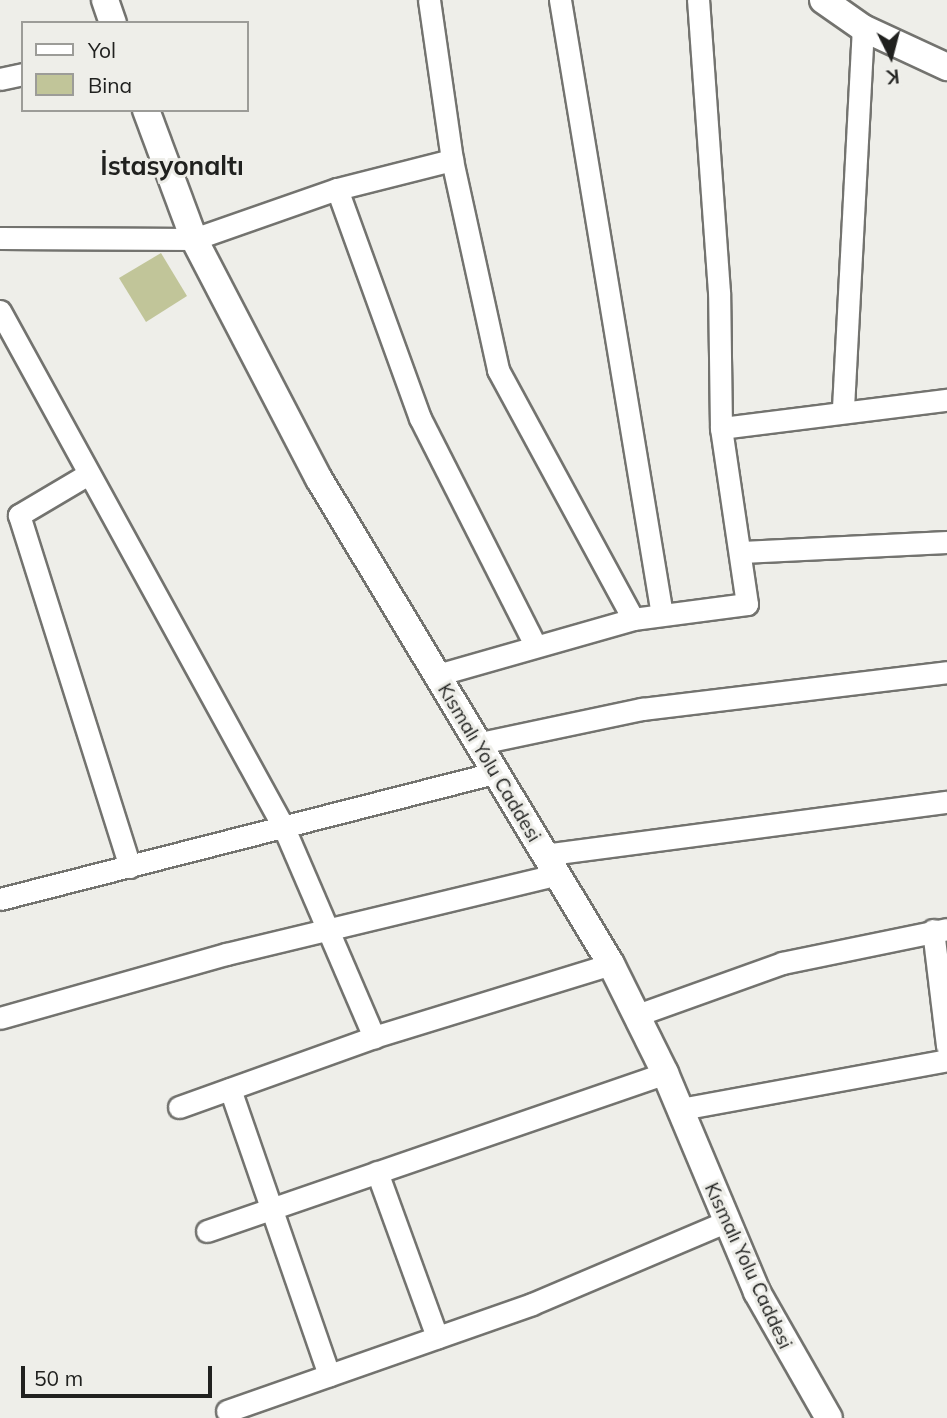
<!DOCTYPE html>
<meta charset="utf-8">
<style>
body{margin:0}
#map{position:relative;width:947px;height:1418px;overflow:hidden;background:#eeeee9;font-family:Mulish,sans-serif}
div>[style]{position:absolute}
.building>*{inset:0;background:#c1c599}
.roads{filter:drop-shadow(2px 0 #73736f) drop-shadow(-2px 0 #73736f) drop-shadow(0 2px #73736f) drop-shadow(0 -2px #73736f)}
.minor>*{height:21px;margin:-10.5px;padding:0 10.5px;transform-origin:10.5px;border-radius:10.5px;background:#fff}
.tertiary>*{height:26px;margin:-13px;padding:0 13px;transform-origin:13px;border-radius:13px;background:#fff}
span{translate:-50% -50%;white-space:nowrap;text-align:center;line-height:1.15;-webkit-text-stroke:6px #eeeee9;paint-order:stroke}
.street-label{font-size:19px;color:#20211f}
.district-label{font-size:26px;color:#20211f;font-weight:700}
.legend{position:absolute;left:21px;top:21px;width:228px;height:91px;box-sizing:border-box;background:#eeeee9;border:2px solid #9c9c98;margin:0;padding:9px 12px;list-style:none;font-size:21px;color:#20211f}
.legend li{display:flex;align-items:center;gap:14px;height:35px}
.legend b{width:35px;border:2px solid #9c9c98}
.north{position:absolute;left:856px;top:21px;width:70px;height:70px;-webkit-text-stroke:5px #eeeee9;paint-order:stroke;rotate:174deg;font-size:19px;font-weight:700;line-height:28px;text-align:center;color:#20211f}
.north::after{content:'';display:block;margin:auto;width:24px;height:32px;background:#20211f;clip-path:polygon(50% 0,100% 100%,50% 72%,0 100%)}
.scale{position:absolute;left:21px;top:1366px;width:191px;height:32px;box-sizing:border-box;border:4px solid #20211f;border-top:0;padding-left:9px;font-size:21px;line-height:24px;white-space:nowrap;color:#20211f;-webkit-text-stroke:5px #eeeee9;paint-order:stroke}
</style>
<div id="map">
<div class="building">
<i style="clip-path:polygon(161px 253px,187px 296px,146px 322px,119px 278px)"></i>
</div>
<div class="roads">
<div class="minor">
<i style="left:429px;top:0;width:162px;rotate:81.8deg"></i>
<i style="left:452px;top:160px;width:215px;rotate:77.6deg"></i>
<i style="left:498px;top:370px;width:283px;rotate:61.5deg"></i>
<i style="left:560px;top:0;width:623px;rotate:80.58deg"></i>
<i style="left:0;top:79px;width:24px;rotate:-12deg"></i>
<i style="left:337px;top:189px;width:244px;rotate:70.1deg"></i>
<i style="left:420px;top:418px;width:254px;rotate:63.1deg"></i>
<i style="left:0;top:238px;width:194px;rotate:0.3deg"></i>
<i style="left:194px;top:239px;width:151px;rotate:-19.3deg"></i>
<i style="left:337px;top:189px;width:119px;rotate:-14.2deg"></i>
<i style="left:0;top:311px;width:590px;rotate:61.22deg"></i>
<i style="left:284px;top:828px;width:228px;rotate:66.7deg"></i>
<i style="left:843px;top:408px;width:381px;rotate:-87deg"></i>
<i style="left:721px;top:428px;width:228px;rotate:-7.1deg"></i>
<i style="left:85px;top:476px;width:77px;rotate:149.4deg"></i>
<i style="left:19px;top:515px;width:369px;rotate:72.5deg"></i>
<i style="left:742px;top:552px;width:205px;rotate:-2.8deg"></i>
<i style="left:437px;top:675px;width:204px;rotate:-15.9deg"></i>
<i style="left:633px;top:619px;width:115px;rotate:-7.5deg"></i>
<i style="left:747px;top:604px;width:178px;rotate:-98.4deg"></i>
<i style="left:721px;top:428px;width:136px;rotate:-90.8deg"></i>
<i style="left:719px;top:292px;width:293px;rotate:-94.1deg"></i>
<i style="left:480px;top:743px;width:166px;rotate:-11.9deg"></i>
<i style="left:642px;top:709px;width:307px;rotate:-6.9deg"></i>
<i style="left:543px;top:855px;width:407px;rotate:-7.5deg"></i>
<i style="left:0;top:899px;width:514px;rotate:-14.31deg"></i>
<i style="left:933px;top:930px;width:117px;rotate:83.1deg"></i>
<i style="left:637px;top:1015px;width:154px;rotate:-19.7deg"></i>
<i style="left:782px;top:963px;width:168px;rotate:-11.6deg"></i>
<i style="left:0;top:1018px;width:235px;rotate:-15.8deg"></i>
<i style="left:226px;top:954px;width:339px;rotate:-13.5deg"></i>
<i style="left:230px;top:1089px;width:303px;rotate:70.9deg"></i>
<i style="left:179px;top:1107px;width:207px;rotate:-19.7deg"></i>
<i style="left:374px;top:1037px;width:248px;rotate:-17.1deg"></i>
<i style="left:681px;top:1109px;width:270px;rotate:-10.4deg"></i>
<i style="left:377px;top:1172px;width:176px;rotate:70deg"></i>
<i style="left:207px;top:1231px;width:484px;rotate:-19deg"></i>
<i style="left:227px;top:1411px;width:323px;rotate:-19.3deg"></i>
<i style="left:532px;top:1304px;width:210px;rotate:-23deg"></i>
</div>
<div class="tertiary">
<i style="left:105px;top:0;width:24px;rotate:71deg"></i>
<i style="left:823px;top:0;width:49px;rotate:35deg"></i>
<i style="left:863px;top:28px;width:93px;rotate:24.9deg"></i>
<i style="left:146px;top:110px;width:138px;rotate:69.6deg"></i>
<i style="left:194px;top:239px;width:271px;rotate:62.5deg"></i>
<i style="left:319px;top:479px;width:566px;rotate:58.95deg"></i>
<i style="left:611px;top:964px;width:122px;rotate:63.6deg"></i>
<i style="left:665px;top:1073px;width:238px;rotate:67.2deg"></i>
<i style="left:757px;top:1292px;width:145px;rotate:60.3deg"></i>
</div>
</div>
<div class="street-label">
<span style="left:489px;top:763px;rotate:59deg">Kısmalı Yolu Caddesi</span>
<span style="left:748px;top:1266px;rotate:65deg">Kısmalı Yolu Caddesi</span>
</div>
<div class="district-label">
<span style="left:172px;top:166px">İstasyonaltı</span>
</div>
<ul class="legend">
<li><b style="height:9px;background:#fff"></b>Yol</li>
<li><b style="height:19px;background:#c1c599"></b>Bina</li>
</ul>
<div class="north">K</div>
<div class="scale">50 m</div>
</div>
